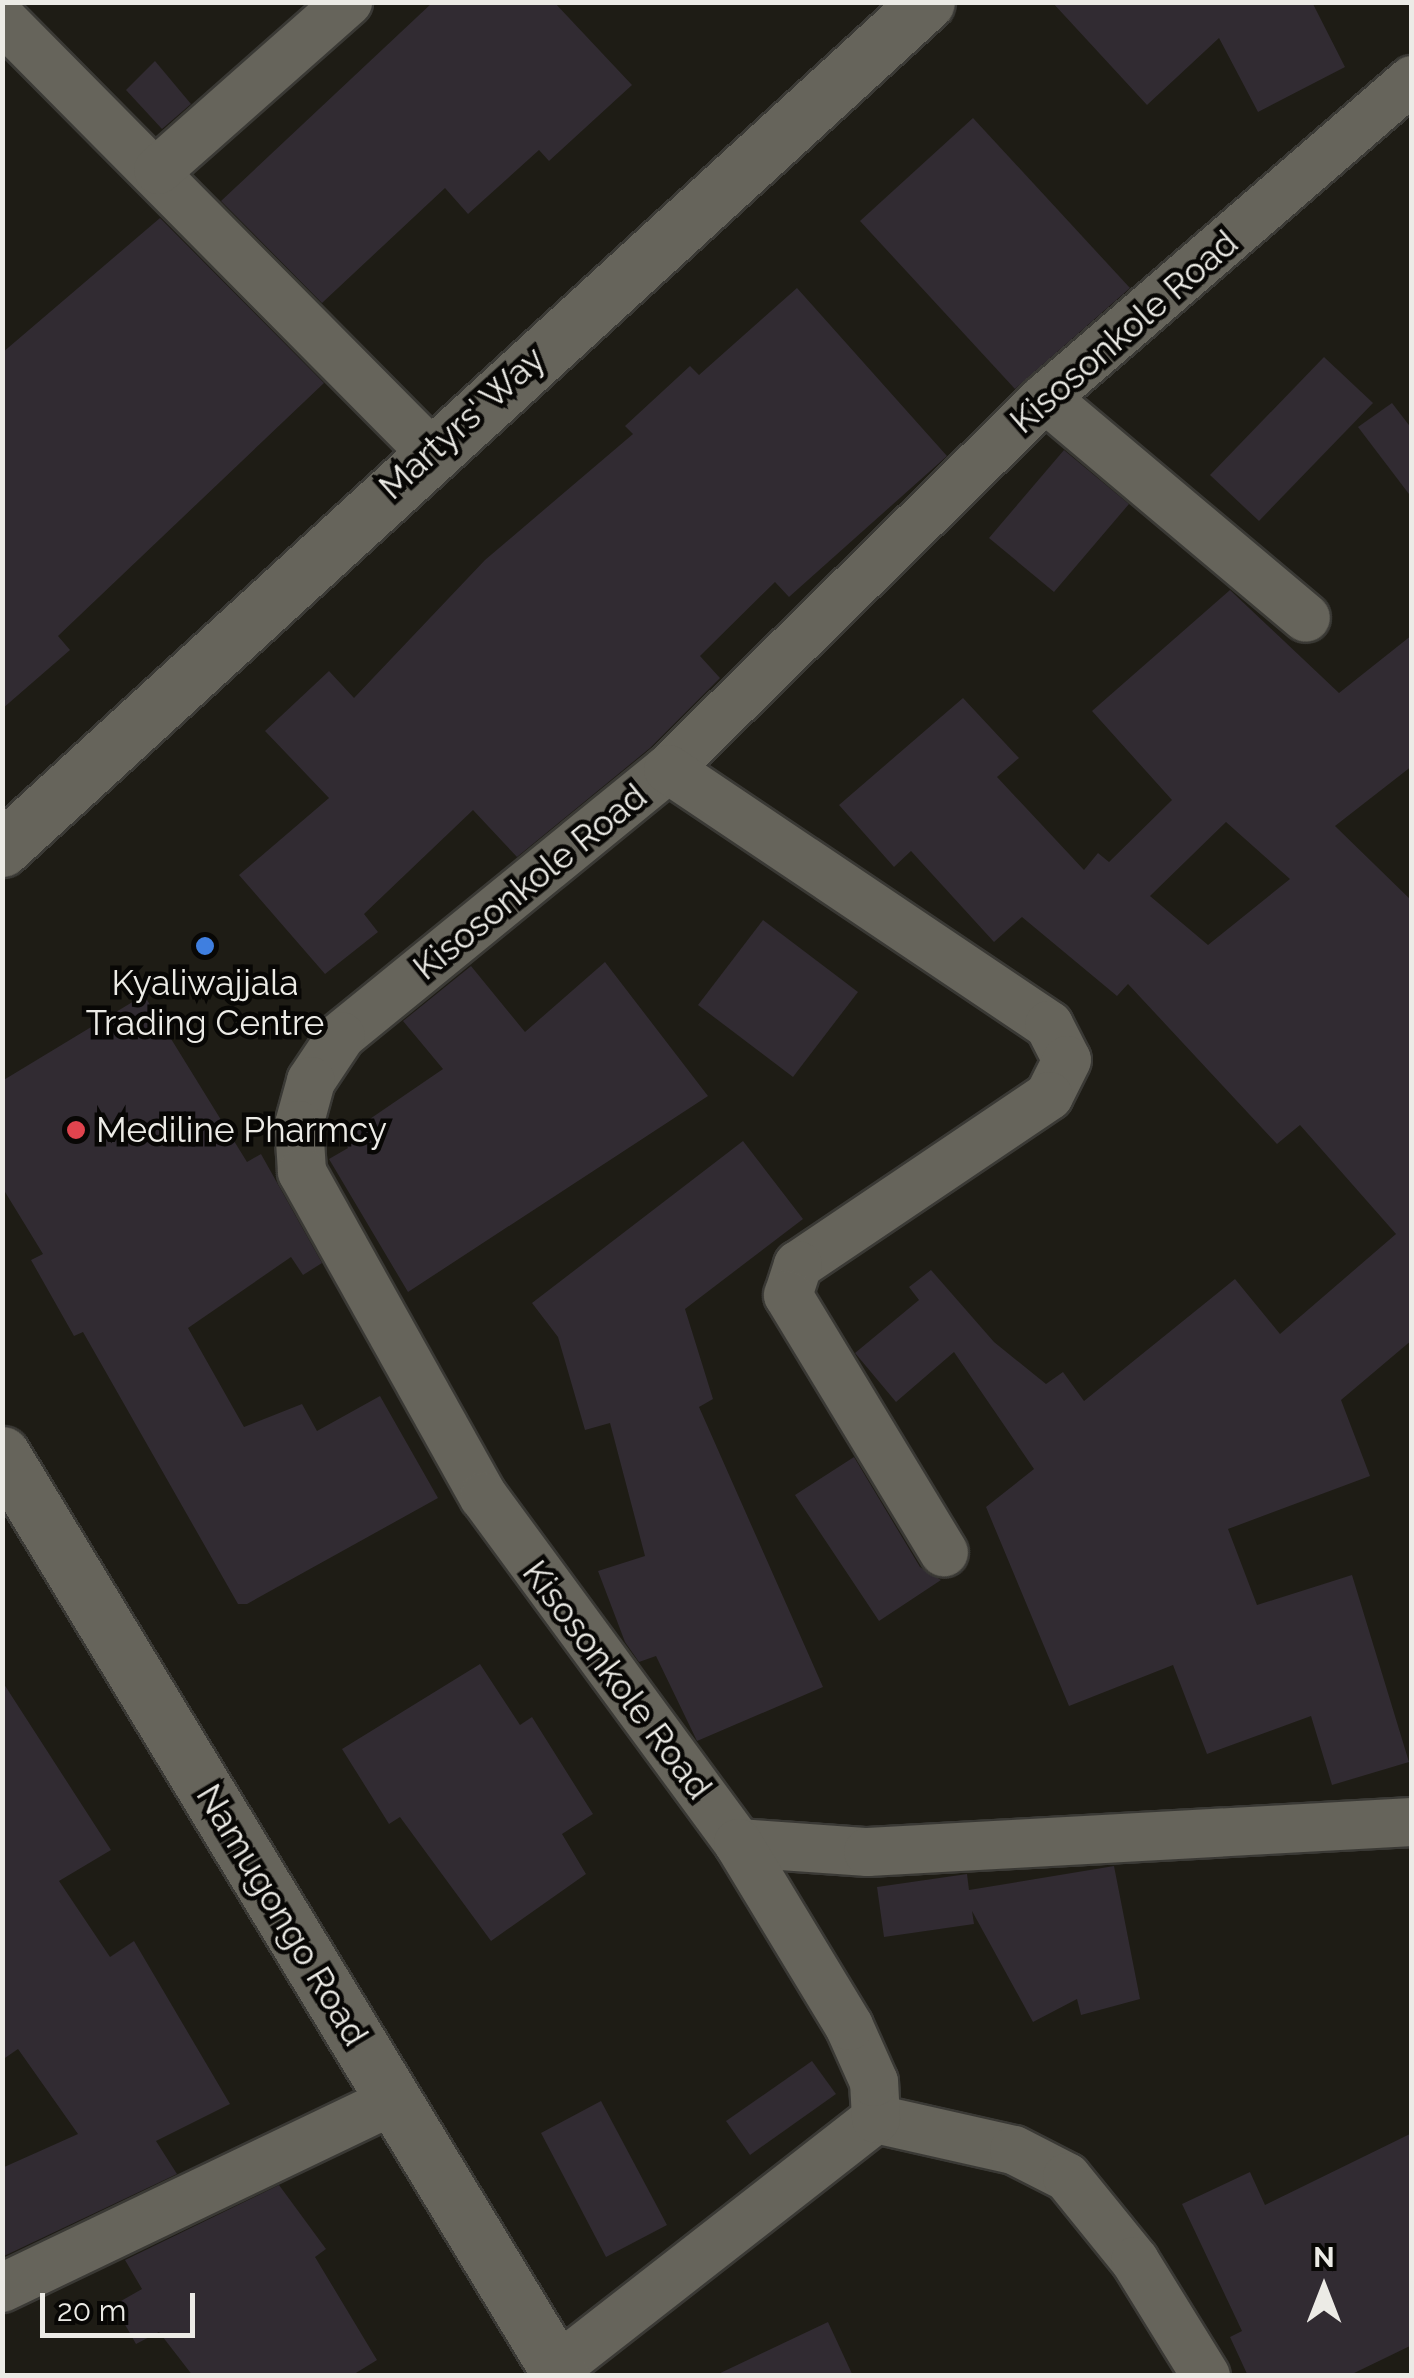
<!DOCTYPE html>
<style>
body{margin:0}
#map{position:relative;width:1414px;height:2378px;overflow:hidden;background:#1e1c15;font-family:Raleway,sans-serif}
div>[style]{position:absolute}
.building>*{inset:0;background:#312b32}
.roads{filter:drop-shadow(2px 0 #3a3935) drop-shadow(-2px 0 #3a3935) drop-shadow(0 2px #3a3935) drop-shadow(0 -2px #3a3935)}
.street>*{height:48px;margin:-24px;padding:0 24px;transform-origin:24px;border-radius:24px;background:#66645b}
.secondary>*{height:55px;margin:-27.5px;padding:0 27.5px;transform-origin:27.5px;border-radius:27.5px;background:#66645b}
.dots>*{width:28px;height:28px;translate:-50% -50%;box-sizing:border-box;border:5px solid #080705;border-radius:50%}
span{translate:-50% -50%;white-space:nowrap;text-align:center;line-height:1.15;-webkit-text-stroke:9px #080705;paint-order:stroke}
.street-label{font-size:35px;color:#ecebe6}
.poi-label{font-size:35px;color:#ecebe6}
.left{translate:0 -50%;text-align:left}
.frame{position:absolute;inset:0;border:5px solid #ecebe6;pointer-events:none}
.north{position:absolute;left:1274px;top:2238px;width:100px;height:100px;-webkit-text-stroke:8px #080705;paint-order:stroke;rotate:0deg;font-size:28px;font-weight:700;line-height:40px;text-align:center;color:#ecebe6}
.north::after{content:'';display:block;margin:auto;width:35px;height:45px;background:#ecebe6;clip-path:polygon(50% 0,100% 100%,50% 72%,0 100%)}
.scale{position:absolute;left:40px;top:2293px;width:155px;height:45px;box-sizing:border-box;border:5px solid #ecebe6;border-top:0;padding-left:12px;font-size:30px;line-height:35px;white-space:nowrap;color:#ecebe6;-webkit-text-stroke:8px #080705;paint-order:stroke}
</style>
<div id="map">
<div class="building">
<i style="clip-path:polygon(433px 2px,554px 2px,632px 85px,549px 161px,539px 150px,468px 214px,445px 188px,322px 303px,221px 201px)"></i>
<i style="clip-path:polygon(1052px 2px,1312px 2px,1345px 67px,1258px 112px,1219px 38px,1147px 105px)"></i>
<i style="clip-path:polygon(155px 61px,191px 104px,162px 129px,126px 90px)"></i>
<i style="clip-path:polygon(973px 118px,1130px 288px,1015px 389px,860px 221px)"></i>
<i style="clip-path:polygon(160px 218px,324px 383px,58px 636px,70px 650px,2px 709px,2px 353px)"></i>
<i style="clip-path:polygon(797px 288px,947px 456px,789px 597px,775px 582px,700px 656px,720px 678px,650px 748px,517px 857px,473px 810px,364px 914px,378px 932px,325px 974px,239px 875px,329px 798px,265px 731px,329px 671px,354px 698px,485px 560px,633px 434px,625px 426px,690px 366px,699px 375px)"></i>
<i style="clip-path:polygon(1324px 357px,1373px 403px,1259px 521px,1210px 475px)"></i>
<i style="clip-path:polygon(1392px 403px,1412px 429px,1412px 498px,1358px 427px)"></i>
<i style="clip-path:polygon(1064px 450px,1129px 504px,1054px 592px,989px 538px)"></i>
<i style="clip-path:polygon(evenodd,1230px 590px,1339px 693px,1412px 635px,1412px 766px,1335px 826px,1412px 901px,1412px 1340px,1341px 1400px,1370px 1476px,1228px 1529px,1257px 1605px,1352px 1575px,1409px 1762px,1332px 1785px,1311px 1716px,1207px 1754px,1173px 1665px,1069px 1706px,986px 1507px,1034px 1469px,954px 1352px,896px 1402px,855px 1353px,919px 1300px,909px 1287px,931px 1270px,994px 1342px,1046px 1384px,1063px 1372px,1084px 1401px,1235px 1279px,1280px 1334px,1396px 1234px,1300px 1125px,1277px 1144px,1128px 984px,1117px 996px,1022px 917px,994px 942px,911px 851px,894px 867px,839px 805px,963px 698px,1019px 758px,997px 777px,1084px 870px,1098px 853px,1109px 862px,1172px 800px,1092px 711px,1230px 590px,1226px 822px,1290px 879px,1208px 945px,1150px 896px,1226px 822px)"></i>
<i style="clip-path:polygon(763px 920px,858px 992px,793px 1077px,698px 1005px)"></i>
<i style="clip-path:polygon(605px 962px,708px 1096px,408px 1292px,329px 1159px,348px 1148px,342px 1138px,443px 1069px,403px 1021px,471px 966px,525px 1032px)"></i>
<i style="clip-path:polygon(144px 995px,247px 1162px,261px 1154px,322px 1263px,303px 1275px,291px 1257px,188px 1328px,244px 1427px,302px 1404px,317px 1431px,380px 1396px,438px 1498px,247px 1604px,238px 1604px,83px 1332px,74px 1336px,31px 1260px,43px 1254px,2px 1187px,2px 1081px)"></i>
<i style="clip-path:polygon(743px 1141px,803px 1219px,685px 1309px,713px 1399px,699px 1407px,823px 1687px,697px 1741px,656px 1656px,639px 1662px,625px 1642px,598px 1571px,645px 1556px,610px 1423px,585px 1430px,558px 1337px,532px 1303px)"></i>
<i style="clip-path:polygon(854px 1457px,920px 1567px,941px 1580px,879px 1621px,795px 1495px)"></i>
<i style="clip-path:polygon(480px 1664px,520px 1725px,532px 1717px,593px 1814px,562px 1834px,586px 1874px,491px 1941px,400px 1817px,389px 1824px,342px 1749px)"></i>
<i style="clip-path:polygon(2px 1681px,111px 1850px,59px 1881px,110px 1957px,134px 1941px,230px 2104px,156px 2141px,177px 2174px,2px 2257px,2px 2168px,78px 2134px,18px 2049px,2px 2060px)"></i>
<i style="clip-path:polygon(1114px 1866px,1140px 1999px,1081px 2015px,1077px 1999px,1033px 2022px,972px 1911px,974px 1924px,884px 1937px,877px 1887px,967px 1874px,969px 1890px)"></i>
<i style="clip-path:polygon(812px 2061px,836px 2094px,750px 2155px,726px 2121px)"></i>
<i style="clip-path:polygon(601px 2101px,667px 2225px,606px 2257px,541px 2133px)"></i>
<i style="clip-path:polygon(1412px 2133px,1412px 2345px,1348px 2376px,1248px 2376px,1230px 2337px,1242px 2331px,1182px 2204px,1250px 2172px,1265px 2205px)"></i>
<i style="clip-path:polygon(279px 2185px,326px 2249px,315px 2257px,377px 2360px,351px 2376px,193px 2376px,159px 2332px,136px 2344px,114px 2305px,142px 2289px,125px 2260px)"></i>
<i style="clip-path:polygon(828px 2322px,853px 2376px,714px 2376px)"></i>
</div>
<div class="roads">
<div class="street">
<i style="left:2px;top:19px;width:608px;rotate:45.27deg"></i>
<i style="left:1412px;top:80px;width:486px;rotate:139.1deg"></i>
<i style="left:1045px;top:398px;width:529px;rotate:135.46deg"></i>
<i style="left:668px;top:769px;width:422px;rotate:140.8deg"></i>
<i style="left:341px;top:1036px;width:54px;rotate:123.7deg"></i>
<i style="left:311px;top:1081px;width:46px;rotate:105.3deg"></i>
<i style="left:299px;top:1125px;width:47px;rotate:86.3deg"></i>
<i style="left:302px;top:1172px;width:372px;rotate:60.8deg"></i>
<i style="left:484px;top:1497px;width:429px;rotate:53.7deg"></i>
<i style="left:738px;top:1843px;width:130px;rotate:4deg"></i>
<i style="left:868px;top:1852px;width:545px;rotate:-3.16deg"></i>
<i style="left:158px;top:170px;width:254px;rotate:-41.5deg"></i>
<i style="left:1045px;top:398px;width:341px;rotate:40.1deg"></i>
<i style="left:668px;top:769px;width:459px;rotate:33.9deg"></i>
<i style="left:1049px;top:1025px;width:39px;rotate:63deg"></i>
<i style="left:1067px;top:1060px;width:40px;rotate:116.6deg"></i>
<i style="left:1049px;top:1096px;width:303px;rotate:146deg"></i>
<i style="left:798px;top:1265px;width:32px;rotate:108deg"></i>
<i style="left:788px;top:1295px;width:301px;rotate:58.8deg"></i>
<i style="left:876px;top:2119px;width:141px;rotate:12.7deg"></i>
<i style="left:1014px;top:2150px;width:59px;rotate:27deg"></i>
<i style="left:1067px;top:2177px;width:108px;rotate:51deg"></i>
<i style="left:1135px;top:2261px;width:135px;rotate:58.3deg"></i>
<i style="left:2px;top:2288px;width:435px;rotate:-25.6deg"></i>
<i style="left:557px;top:2368px;width:405px;rotate:-38deg"></i>
<i style="left:876px;top:2119px;width:37px;rotate:-93deg"></i>
<i style="left:874px;top:2082px;width:61px;rotate:-114.1deg"></i>
<i style="left:849px;top:2026px;width:214px;rotate:-121.2deg"></i>
</div>
<div class="secondary">
<i style="left:2px;top:849px;width:1254px;rotate:-42.48deg"></i>
<i style="left:2px;top:1454px;width:1078px;rotate:58.77deg"></i>
</div>
</div>
<div class="dots">
<i style="left:205px;top:946px;background:#3f7fe0"></i>
<i style="left:76px;top:1130px;background:#e0444e"></i>
</div>
<div class="street-label">
<span style="left:1124px;top:332px;rotate:-41deg">Kisosonkole Road</span>
<span style="left:462px;top:423px;rotate:-42deg">Martyrs' Way</span>
<span style="left:530px;top:882px;rotate:-39deg">Kisosonkole Road</span>
<span style="left:617px;top:1680px;rotate:53deg">Kisosonkole Road</span>
<span style="left:282px;top:1915px;rotate:59deg">Namugongo Road</span>
</div>
<div class="poi-label">
<span style="left:205px;top:1003px">Kyaliwajjala<br>Trading Centre</span>
<span class="left" style="left:96px;top:1130px">Mediline Pharmcy</span>
</div>
<div class="frame"></div>
<div class="north">N</div>
<div class="scale">20 m</div>
</div>
